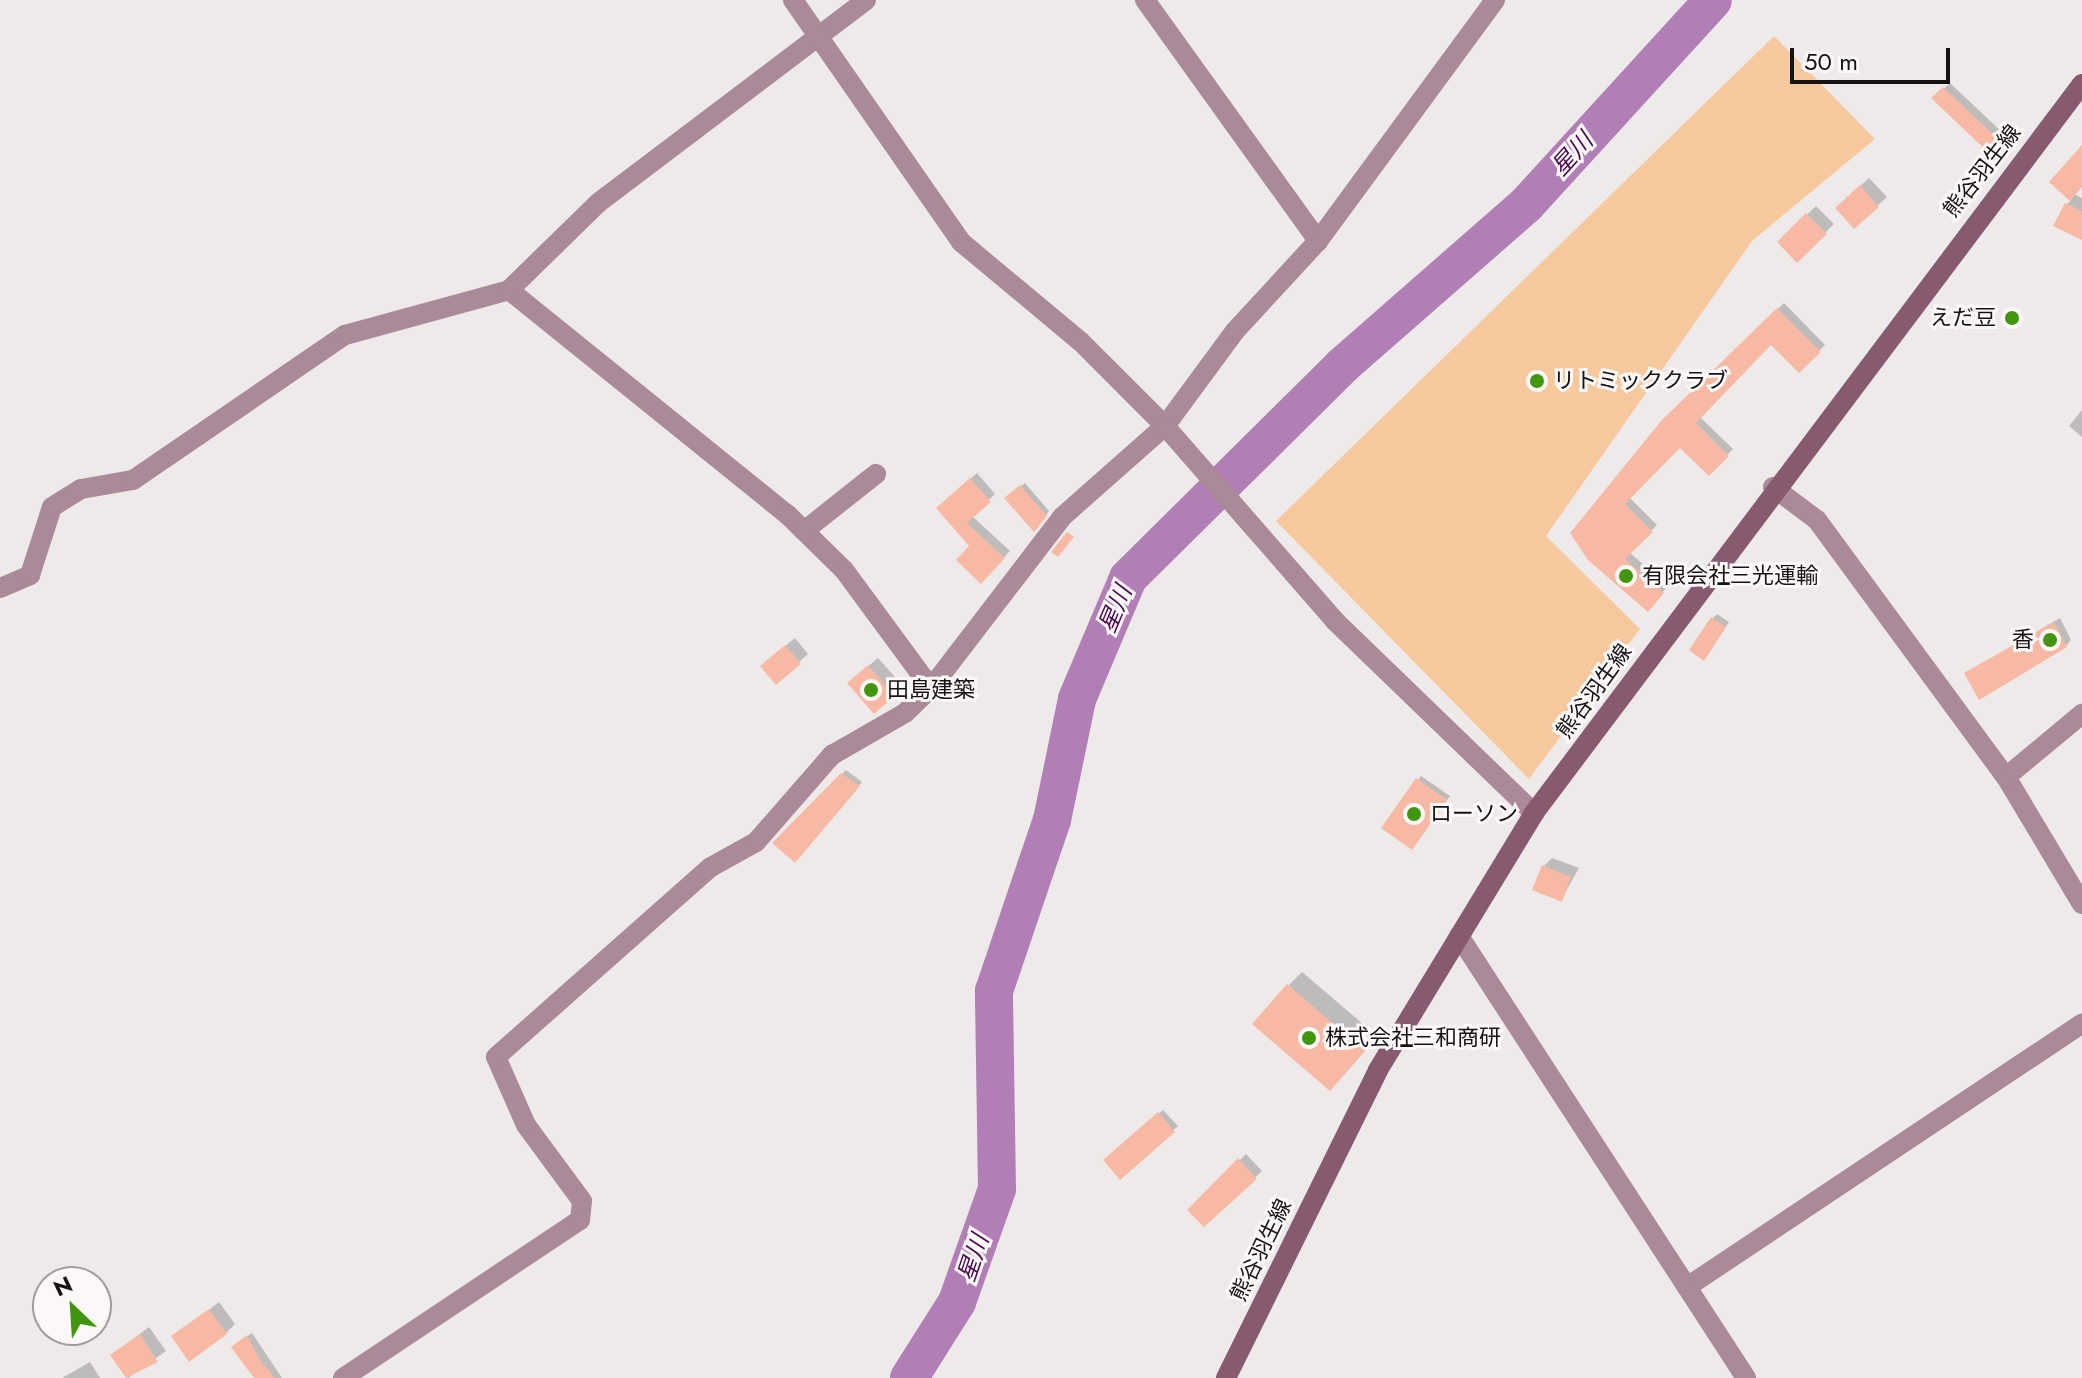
<!DOCTYPE html>
<meta charset="utf-8">
<style>
body{margin:0}
#map{position:relative;width:2082px;height:1378px;overflow:hidden;background:#eeeaea;font-family:Jost,"Noto Sans JP",sans-serif}
div>[style]{position:absolute}
.green>*{inset:0;background:#f6c89e}
.shadow>*{inset:0;background:#0003}
.river>*{height:38px;margin:-19px;padding:0 19px;transform-origin:19px;border-radius:19px;background:#b17eb6}
.building>*{inset:0;background:#f7b8a4}
.minor>*{height:20px;margin:-10px;padding:0 10px;transform-origin:10px;border-radius:10px;background:#aa8998}
.tertiary>*{height:20px;margin:-10px;padding:0 10px;transform-origin:10px;border-radius:10px;background:#aa8998}
.secondary>*{height:20px;margin:-10px;padding:0 10px;transform-origin:10px;border-radius:10px;background:#875a70}
.dots>*{width:22px;height:22px;translate:-50% -50%;box-sizing:border-box;border:4px solid #fcf8f8;border-radius:50%}
span{translate:-50% -50%;white-space:nowrap;text-align:center;line-height:1.15;-webkit-text-stroke:6px #fcf8f8;paint-order:stroke}
.street-label{font-size:22px;color:#141212}
.poi-label{font-size:22px;color:#141212}
.right{translate:-100% -50%;text-align:right}
.left{translate:0 -50%;text-align:left}
.water-label{font-size:24px;color:#4a0851;font-style:italic}
.north{position:absolute;left:32px;top:1266px;width:80px;height:80px;box-sizing:border-box;background:#fcf8f8;border:2px solid #9f9c9c;border-radius:50%;rotate:335deg;font-size:22px;font-weight:700;line-height:32px;text-align:center;color:#141212}
.north::after{content:'';display:block;margin:auto;width:28px;height:36px;background:#40970d;clip-path:polygon(50% 0,100% 100%,50% 72%,0 100%)}
.scale{position:absolute;left:1790px;top:48px;width:160px;height:36px;box-sizing:border-box;border:4px solid #141212;border-top:0;padding-left:10px;font-size:24px;line-height:28px;white-space:nowrap;color:#141212;-webkit-text-stroke:6px #fcf8f8;paint-order:stroke}
</style>
<div id="map">
<div class="green">
<i style="clip-path:polygon(1774px 36px,1875px 139px,1752px 241px,1546px 536px,1640px 629px,1529px 779px,1276px 521px)"></i>
</div>
<div class="shadow">
<i style="clip-path:polygon(1950px 83px,2005px 135px,1990px 151px,1934px 98px)"></i>
<i style="clip-path:polygon(2082px 148px,2082px 186px,2074px 194px,2082px 198px,2082px 238px,2067px 204px,2072px 199px,2052px 182px)"></i>
<i style="clip-path:polygon(1869px 178px,1887px 197px,1855px 226px,1846px 199px)"></i>
<i style="clip-path:polygon(1816px 206px,1834px 224px,1797px 260px,1779px 242px)"></i>
<i style="clip-path:polygon(1784px 303px,1825px 345px,1799px 370px,1772px 342px,1700px 417px,1733px 449px,1709px 473px,1681px 445px,1629px 497px,1657px 525px,1629px 552px,1668px 586px,1653px 603px,1589px 558px,1662px 422px)"></i>
<i style="clip-path:polygon(2082px 410px,2082px 437px,2069px 426px)"></i>
<i style="clip-path:polygon(977px 473px,995px 494px,972px 516px,1010px 551px,981px 581px,972px 546px,944px 502px)"></i>
<i style="clip-path:polygon(1025px 483px,1049px 511px,1038px 526px,1007px 498px)"></i>
<i style="clip-path:polygon(1717px 614px,1729px 622px,1708px 654px,1713px 618px)"></i>
<i style="clip-path:polygon(2060px 618px,2071px 640px,2066px 646px,1967px 673px)"></i>
<i style="clip-path:polygon(795px 638px,808px 654px,799px 662px,771px 657px)"></i>
<i style="clip-path:polygon(878px 658px,903px 686px,894px 695px,859px 674px)"></i>
<i style="clip-path:polygon(846px 770px,862px 782px,794px 860px,775px 843px)"></i>
<i style="clip-path:polygon(1421px 776px,1450px 796px,1416px 843px,1418px 780px)"></i>
<i style="clip-path:polygon(1552px 858px,1579px 868px,1561px 900px,1543px 867px)"></i>
<i style="clip-path:polygon(1302px 972px,1377px 1036px,1344px 1075px,1289px 985px)"></i>
<i style="clip-path:polygon(1163px 1110px,1178px 1126px,1120px 1177px,1106px 1161px)"></i>
<i style="clip-path:polygon(1246px 1154px,1262px 1171px,1204px 1224px,1190px 1210px)"></i>
<i style="clip-path:polygon(219px 1302px,235px 1324px,226px 1333px,174px 1337px)"></i>
<i style="clip-path:polygon(149px 1327px,166px 1351px,128px 1378px,112px 1355px)"></i>
<i style="clip-path:polygon(252px 1333px,282px 1378px,255px 1378px,237px 1344px)"></i>
<i style="clip-path:polygon(90px 1362px,100px 1378px,62px 1378px)"></i>
</div>
<div class="river">
<i style="left:909px;top:1378px;width:90px;rotate:-57.7deg"></i>
<i style="left:957px;top:1302px;width:120px;rotate:-70.5deg"></i>
<i style="left:997px;top:1189px;width:198px;rotate:-90.9deg"></i>
<i style="left:994px;top:991px;width:181px;rotate:-71.3deg"></i>
<i style="left:1052px;top:820px;width:124px;rotate:-78.3deg"></i>
<i style="left:1077px;top:699px;width:131px;rotate:-67.1deg"></i>
<i style="left:1128px;top:578px;width:301px;rotate:-44.7deg"></i>
<i style="left:1342px;top:366px;width:244px;rotate:-41.2deg"></i>
<i style="left:1526px;top:205px;width:277px;rotate:-47.6deg"></i>
</div>
<div class="building">
<i style="clip-path:polygon(1943px 87px,2001px 142px,1990px 154px,1931px 98px)"></i>
<i style="clip-path:polygon(2082px 145px,2082px 187px,2070px 201px,2049px 182px)"></i>
<i style="clip-path:polygon(1860px 185px,1879px 207px,1854px 229px,1835px 208px)"></i>
<i style="clip-path:polygon(2065px 203px,2082px 211px,2082px 240px,2053px 226px)"></i>
<i style="clip-path:polygon(1806px 213px,1827px 234px,1797px 263px,1777px 242px)"></i>
<i style="clip-path:polygon(1777px 308px,1821px 352px,1799px 373px,1771px 345px,1696px 423px,1729px 456px,1709px 476px,1680px 448px,1625px 504px,1653px 532px,1625px 559px,1664px 593px,1648px 612px,1588px 560px,1570px 533px,1661px 421px)"></i>
<i style="clip-path:polygon(970px 478px,991px 502px,967px 523px,1005px 558px,981px 584px,956px 560px,969px 546px,936px 508px)"></i>
<i style="clip-path:polygon(1020px 485px,1047px 516px,1034px 532px,1004px 498px)"></i>
<i style="clip-path:polygon(1067px 532px,1074px 537px,1058px 557px,1051px 552px)"></i>
<i style="clip-path:polygon(1711px 617px,1726px 627px,1704px 661px,1689px 650px)"></i>
<i style="clip-path:polygon(2054px 622px,2067px 647px,1979px 700px,1964px 673px)"></i>
<i style="clip-path:polygon(785px 645px,801px 664px,776px 685px,760px 666px)"></i>
<i style="clip-path:polygon(868px 665px,895px 696px,874px 714px,847px 683px)"></i>
<i style="clip-path:polygon(841px 773px,860px 786px,795px 863px,772px 843px)"></i>
<i style="clip-path:polygon(1416px 778px,1447px 800px,1412px 850px,1381px 828px)"></i>
<i style="clip-path:polygon(1542px 865px,1571px 877px,1562px 902px,1532px 890px)"></i>
<i style="clip-path:polygon(1287px 984px,1365px 1051px,1330px 1091px,1252px 1024px)"></i>
<i style="clip-path:polygon(1158px 1112px,1175px 1132px,1120px 1180px,1103px 1160px)"></i>
<i style="clip-path:polygon(1238px 1158px,1257px 1179px,1204px 1227px,1187px 1210px)"></i>
<i style="clip-path:polygon(209px 1309px,227px 1334px,189px 1362px,171px 1336px)"></i>
<i style="clip-path:polygon(140px 1334px,158px 1362px,126px 1378px,110px 1355px)"></i>
<i style="clip-path:polygon(247px 1335px,260px 1360px,275px 1378px,254px 1378px,231px 1347px)"></i>
</div>
<div class="minor">
<i style="left:1145px;top:0;width:297px;rotate:54.3deg"></i>
<i style="left:509px;top:290px;width:357px;rotate:38.9deg"></i>
<i style="left:787px;top:514px;width:80px;rotate:44.5deg"></i>
<i style="left:844px;top:570px;width:147px;rotate:53.6deg"></i>
<i style="left:1773px;top:487px;width:55px;rotate:36.9deg"></i>
<i style="left:1817px;top:520px;width:319px;rotate:53.7deg"></i>
<i style="left:2006px;top:777px;width:148px;rotate:59.1deg"></i>
<i style="left:804px;top:531px;width:92px;rotate:-38.4deg"></i>
<i style="left:0;top:588px;width:33px;rotate:-23deg"></i>
<i style="left:30px;top:575px;width:71px;rotate:-72.1deg"></i>
<i style="left:52px;top:507px;width:34px;rotate:-32deg"></i>
<i style="left:81px;top:489px;width:53px;rotate:-9.8deg"></i>
<i style="left:133px;top:480px;width:257px;rotate:-34.4deg"></i>
<i style="left:345px;top:335px;width:170px;rotate:-15.3deg"></i>
<i style="left:509px;top:290px;width:124px;rotate:-44.3deg"></i>
<i style="left:598px;top:203px;width:336px;rotate:-37.1deg"></i>
<i style="left:2006px;top:777px;width:99px;rotate:-39.7deg"></i>
<i style="left:1687px;top:1287px;width:475px;rotate:-33.7deg"></i>
<i style="left:343px;top:1378px;width:285px;rotate:-33.7deg"></i>
<i style="left:580px;top:1220px;width:19px;rotate:-84deg"></i>
<i style="left:582px;top:1201px;width:94px;rotate:-126.4deg"></i>
<i style="left:526px;top:1125px;width:74px;rotate:-113.8deg"></i>
<i style="left:496px;top:1057px;width:287px;rotate:-41.5deg"></i>
<i style="left:711px;top:867px;width:51px;rotate:-29.1deg"></i>
<i style="left:756px;top:842px;width:116px;rotate:-48.9deg"></i>
<i style="left:832px;top:755px;width:84px;rotate:-29.9deg"></i>
<i style="left:905px;top:713px;width:36px;rotate:-44deg"></i>
<i style="left:931px;top:688px;width:215px;rotate:-52.5deg"></i>
<i style="left:1062px;top:517px;width:137px;rotate:-41.5deg"></i>
<i style="left:1165px;top:426px;width:118px;rotate:-53.6deg"></i>
<i style="left:1235px;top:331px;width:122px;rotate:-47.3deg"></i>
<i style="left:1318px;top:241px;width:299px;rotate:-53.7deg"></i>
</div>
<div class="tertiary">
<i style="left:793px;top:0;width:295px;rotate:55.2deg"></i>
<i style="left:961px;top:242px;width:155px;rotate:39.8deg"></i>
<i style="left:1080px;top:341px;width:120px;rotate:45deg"></i>
<i style="left:1165px;top:426px;width:259px;rotate:48.9deg"></i>
<i style="left:1335px;top:621px;width:277px;rotate:44deg"></i>
<i style="left:1459px;top:936px;width:527px;rotate:57deg"></i>
</div>
<div class="secondary">
<i style="left:1226px;top:1378px;width:343px;rotate:-63.7deg"></i>
<i style="left:1378px;top:1070px;width:301px;rotate:-58.7deg"></i>
<i style="left:1534px;top:813px;width:912px;rotate:-53.07deg"></i>
</div>
<div class="dots">
<i style="left:2012px;top:318px;background:#40970d"></i>
<i style="left:1537px;top:381px;background:#40970d"></i>
<i style="left:1626px;top:576px;background:#40970d"></i>
<i style="left:2050px;top:640px;background:#40970d"></i>
<i style="left:871px;top:690px;background:#40970d"></i>
<i style="left:1414px;top:814px;background:#40970d"></i>
<i style="left:1309px;top:1038px;background:#40970d"></i>
</div>
<div class="street-label">
<span style="left:1982px;top:171px;rotate:-52deg">熊谷羽生線</span>
<span style="left:1594px;top:691px;rotate:-54deg">熊谷羽生線</span>
<span style="left:1261px;top:1250px;rotate:-64deg">熊谷羽生線</span>
</div>
<div class="poi-label">
<span class="right" style="left:1996px;top:318px">えだ豆</span>
<span class="left" style="left:1553px;top:381px">リトミッククラブ</span>
<span class="left" style="left:1642px;top:576px">有限会社三光運輸</span>
<span class="right" style="left:2034px;top:640px">香</span>
<span class="left" style="left:887px;top:690px">田島建築</span>
<span class="left" style="left:1430px;top:814px">ローソン</span>
<span class="left" style="left:1325px;top:1038px">株式会社三和商研</span>
</div>
<div class="water-label">
<span style="left:1572px;top:154px;rotate:-48deg">星川</span>
<span style="left:1115px;top:609px;rotate:-67deg">星川</span>
<span style="left:973px;top:1258px;rotate:-71deg">星川</span>
</div>
<div class="north">N</div>
<div class="scale">50 m</div>
</div>
